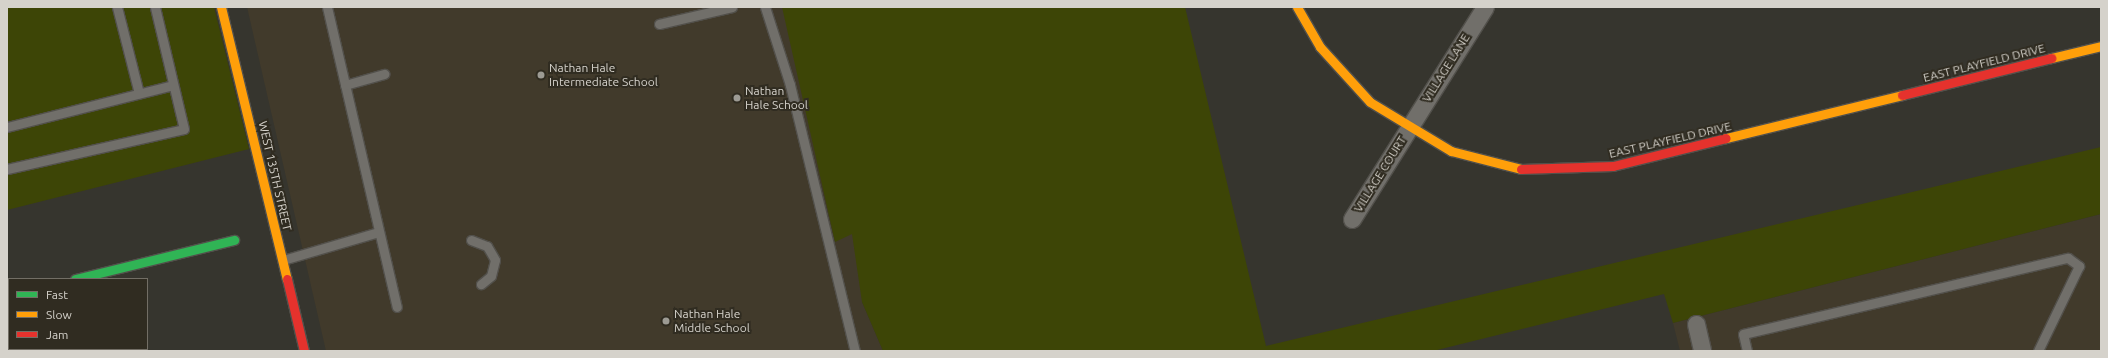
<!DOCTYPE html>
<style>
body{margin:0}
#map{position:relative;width:2108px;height:358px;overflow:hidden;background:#36352e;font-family:Ubuntu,sans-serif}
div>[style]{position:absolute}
.built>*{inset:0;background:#413a2b}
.green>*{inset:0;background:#3d4506}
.roads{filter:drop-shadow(1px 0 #52504b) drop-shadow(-1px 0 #52504b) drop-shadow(0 1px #52504b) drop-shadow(0 -1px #52504b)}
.lane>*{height:9px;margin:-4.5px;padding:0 4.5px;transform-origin:4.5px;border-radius:4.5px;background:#716f6a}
.street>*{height:17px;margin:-8.5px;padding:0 8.5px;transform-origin:8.5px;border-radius:8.5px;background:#716f6a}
.fast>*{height:9px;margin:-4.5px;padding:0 4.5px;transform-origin:4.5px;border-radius:4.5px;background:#30b455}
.slow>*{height:9px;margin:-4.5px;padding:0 4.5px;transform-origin:4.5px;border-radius:4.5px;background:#ff9f0a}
.jam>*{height:9px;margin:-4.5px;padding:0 4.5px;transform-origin:4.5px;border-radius:4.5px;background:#e5322d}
.dots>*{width:11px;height:11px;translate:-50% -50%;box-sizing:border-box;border:2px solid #302c21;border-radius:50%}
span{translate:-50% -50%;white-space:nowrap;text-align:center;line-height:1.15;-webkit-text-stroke:4px #302c21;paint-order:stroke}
.street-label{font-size:12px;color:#d5d2cb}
.poi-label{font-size:12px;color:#d5d2cb}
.left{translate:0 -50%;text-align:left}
.frame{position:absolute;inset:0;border:8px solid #d5d2cb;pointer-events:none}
.legend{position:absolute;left:8px;top:278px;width:140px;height:72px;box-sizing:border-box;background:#302c21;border:1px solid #726e65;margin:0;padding:5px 7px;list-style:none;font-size:12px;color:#d5d2cb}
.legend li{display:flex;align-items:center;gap:8px;height:20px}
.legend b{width:20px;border:1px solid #726e65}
</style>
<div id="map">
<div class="built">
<i style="clip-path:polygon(247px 7px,1185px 7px,862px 302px,883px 351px,326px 351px)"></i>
<i style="clip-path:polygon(2101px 214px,2101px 351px,1680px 351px,1673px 323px)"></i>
</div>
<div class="green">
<i style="clip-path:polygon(7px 7px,214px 7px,249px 149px,7px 210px)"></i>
<i style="clip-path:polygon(782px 7px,1185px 7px,1266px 346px,2101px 147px,2101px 214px,1673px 323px,1664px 294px,1433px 351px,883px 351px,862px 302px,852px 234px,835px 242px)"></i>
</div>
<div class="roads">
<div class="lane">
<i style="left:117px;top:7px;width:89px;rotate:75.7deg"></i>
<i style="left:327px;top:7px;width:308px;rotate:76.9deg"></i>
<i style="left:765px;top:7px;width:82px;rotate:72.2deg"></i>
<i style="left:790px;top:85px;width:274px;rotate:76.3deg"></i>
<i style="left:659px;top:24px;width:75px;rotate:-13.1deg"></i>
<i style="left:345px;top:85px;width:41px;rotate:-15.8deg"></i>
<i style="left:7px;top:127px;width:171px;rotate:-14.2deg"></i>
<i style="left:7px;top:169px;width:181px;rotate:-12.7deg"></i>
<i style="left:184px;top:129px;width:125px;rotate:-103.4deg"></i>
<i style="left:471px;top:240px;width:17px;rotate:21deg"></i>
<i style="left:487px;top:246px;width:16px;rotate:60deg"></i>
<i style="left:495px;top:260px;width:16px;rotate:104deg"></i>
<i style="left:491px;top:276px;width:13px;rotate:141deg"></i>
<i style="left:283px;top:260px;width:100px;rotate:-16.3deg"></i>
<i style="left:1747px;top:351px;width:17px;rotate:-103deg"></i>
<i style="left:1743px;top:334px;width:334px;rotate:-13.2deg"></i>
<i style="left:2068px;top:258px;width:14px;rotate:36deg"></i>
<i style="left:2079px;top:266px;width:94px;rotate:115.8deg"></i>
</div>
<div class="street">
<i style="left:1352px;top:219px;width:250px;rotate:-57.9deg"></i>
<i style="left:7px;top:296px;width:2px;rotate:-27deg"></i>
<i style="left:1696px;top:324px;width:28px;rotate:77deg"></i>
<i style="left:49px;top:349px;width:2px;rotate:90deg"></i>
</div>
<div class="fast">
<i style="left:75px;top:279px;width:164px;rotate:-13.8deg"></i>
</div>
<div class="slow">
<i style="left:221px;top:7px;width:280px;rotate:76.4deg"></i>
<i style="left:1297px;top:7px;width:46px;rotate:60.1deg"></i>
<i style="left:1320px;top:47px;width:74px;rotate:47.7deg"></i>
<i style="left:1370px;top:102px;width:95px;rotate:31.2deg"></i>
<i style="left:1451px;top:151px;width:72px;rotate:14.4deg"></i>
<i style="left:2051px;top:58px;width:51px;rotate:-13.5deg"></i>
<i style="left:1726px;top:138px;width:181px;rotate:-13.7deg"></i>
</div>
<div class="jam">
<i style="left:1902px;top:95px;width:154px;rotate:-13.9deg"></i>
<i style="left:1521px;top:169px;width:92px;rotate:-1.9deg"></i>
<i style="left:1613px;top:166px;width:116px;rotate:-13.9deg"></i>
<i style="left:287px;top:279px;width:74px;rotate:76.7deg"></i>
</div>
</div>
<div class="dots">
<i style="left:541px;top:75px;background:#9d9b94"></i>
<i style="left:737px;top:98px;background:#9d9b94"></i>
<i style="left:666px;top:321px;background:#9d9b94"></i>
</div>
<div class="street-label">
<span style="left:1984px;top:63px;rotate:-14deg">EAST PLAYFIELD DRIVE</span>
<span style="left:1446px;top:68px;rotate:-58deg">VILLAGE LANE</span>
<span style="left:1670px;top:140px;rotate:-13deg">EAST PLAYFIELD DRIVE</span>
<span style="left:1380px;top:174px;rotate:-58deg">VILLAGE COURT</span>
<span style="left:275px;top:176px;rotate:77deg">WEST 135TH STREET</span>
</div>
<div class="poi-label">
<span class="left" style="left:549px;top:75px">Nathan Hale<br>Intermediate School</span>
<span class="left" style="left:745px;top:98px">Nathan<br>Hale School</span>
<span class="left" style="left:674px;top:321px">Nathan Hale<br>Middle School</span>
</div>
<div class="frame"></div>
<ul class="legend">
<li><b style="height:5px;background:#30b455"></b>Fast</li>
<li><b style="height:5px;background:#ff9f0a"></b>Slow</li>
<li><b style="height:5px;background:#e5322d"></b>Jam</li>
</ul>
</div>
